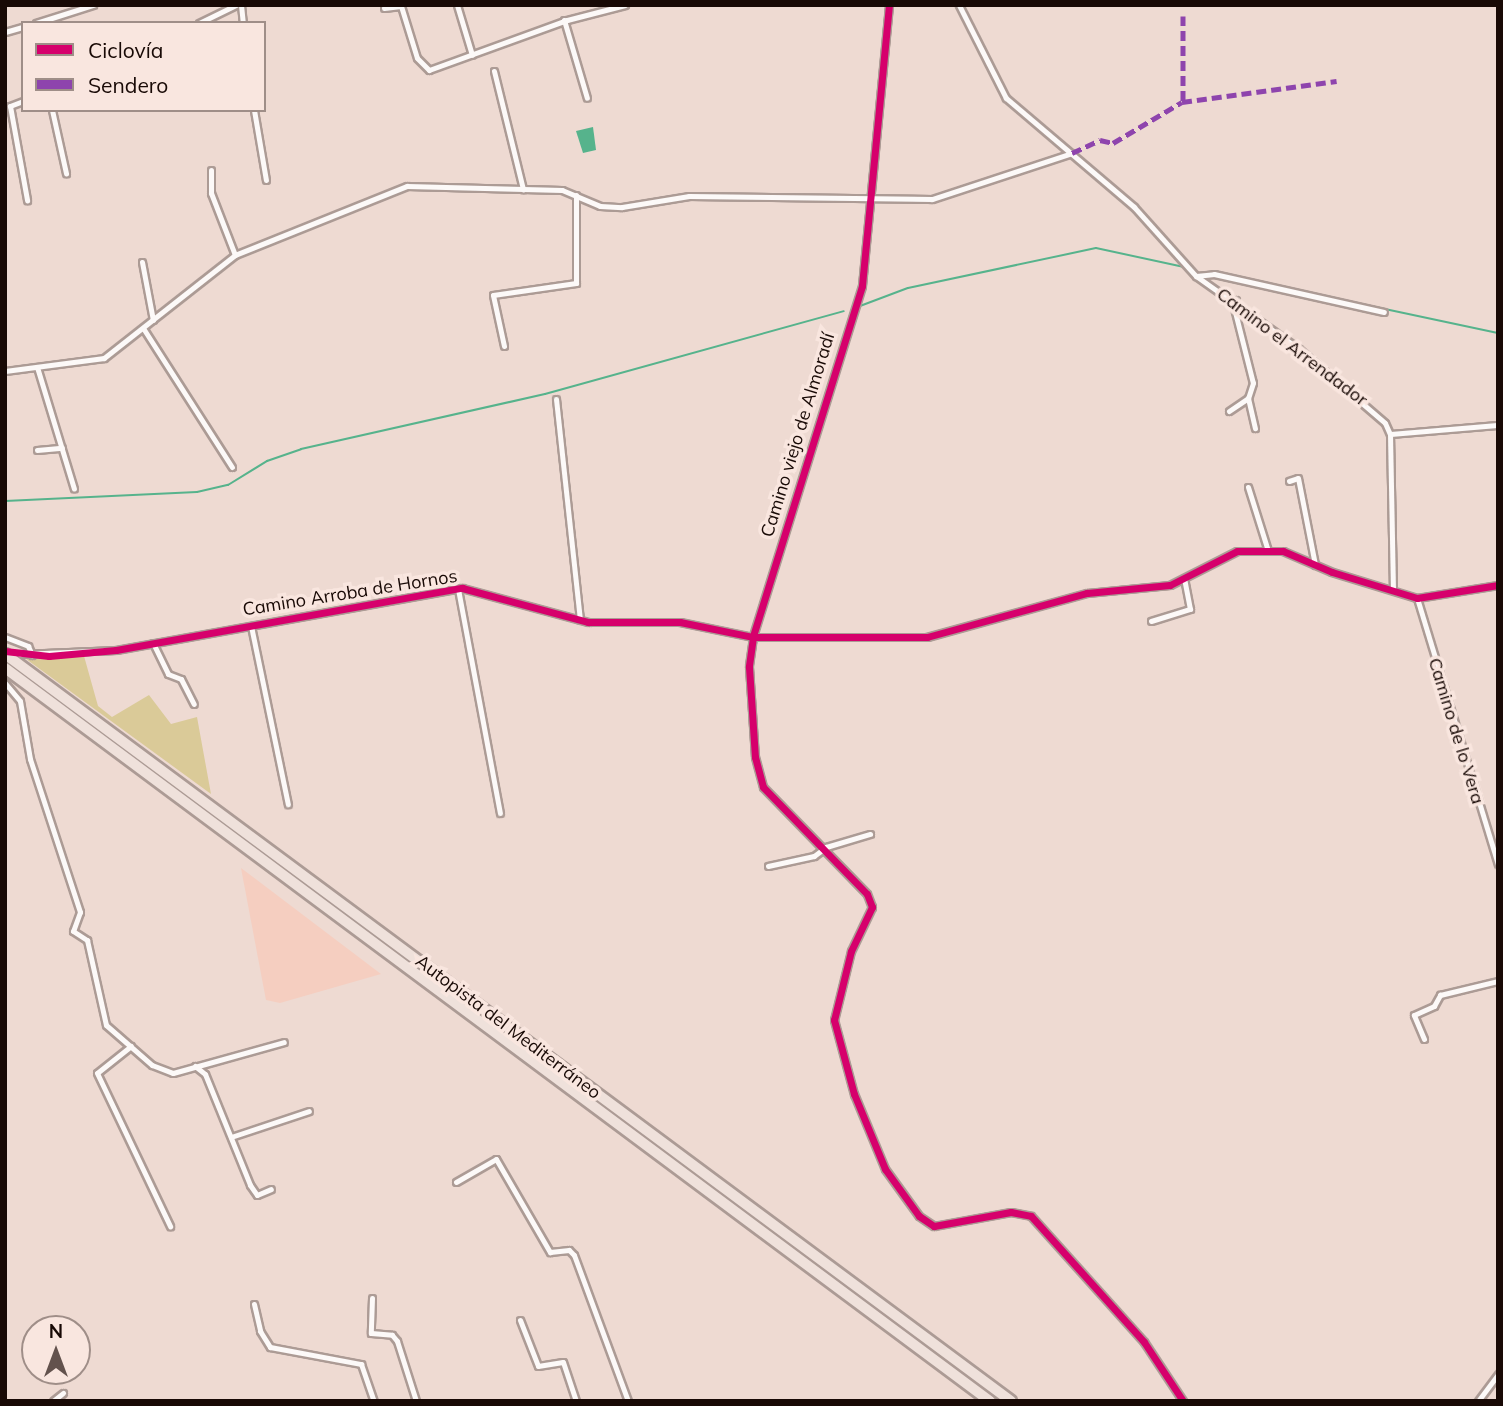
<!DOCTYPE html>
<meta charset="utf-8">
<style>
body{margin:0}
#map{position:relative;width:1503px;height:1406px;overflow:hidden;background:#eedad2;font-family:Mulish,sans-serif}
div>[style]{position:absolute}
.built>*{inset:0;background:#f5cec0}
.green>*{inset:0;background:#daca98}
.water>*{inset:0;background:#56b38c}
.stream>*{height:2px;margin:-1px;padding:0 1px;transform-origin:1px;border-radius:1px;background:#56b38c}
.roads{filter:drop-shadow(2px 0 #ac9b95) drop-shadow(-2px 0 #ac9b95) drop-shadow(0 2px #ac9b95) drop-shadow(0 -2px #ac9b95)}
.street>*{height:5px;margin:-2.5px;padding:0 2.5px;transform-origin:2.5px;border-radius:2.5px;background:#fcf9f8}
.highway>*{height:10px;margin:-5px;padding:0 5px;transform-origin:5px;border-radius:5px;background:#efe1db}
.quiet>*{height:5px;margin-top:-2.5px;transform-origin:0;background:repeating-linear-gradient(90deg,#8e44ad 0 10px,transparent 0 15px)}
.cycleway>*{height:7px;margin:-3.5px;padding:0 3.5px;transform-origin:3.5px;border-radius:3.5px;background:#d6006c}
span{translate:-50% -50%;white-space:nowrap;text-align:center;line-height:1.15;-webkit-text-stroke:7px #f9e6df;paint-order:stroke}
.street-label{font-size:18px;color:#180905}
.frame{position:absolute;inset:0;border:7px solid #180905;pointer-events:none}
.legend{position:absolute;left:21px;top:21px;width:245px;height:91px;box-sizing:border-box;background:#f9e6df;border:2px solid #9f8e88;margin:0;padding:9px 12px;list-style:none;font-size:21px;color:#180905}
.legend li{display:flex;align-items:center;gap:14px;height:35px}
.legend b{width:35px;border:2px solid #9f8e88}
.north{position:absolute;left:21px;top:1315px;width:70px;height:70px;box-sizing:border-box;background:#f9e6df;border:2px solid #9f8e88;border-radius:50%;rotate:0deg;font-size:19px;font-weight:700;line-height:28px;text-align:center;color:#180905}
.north::after{content:'';display:block;margin:auto;width:24px;height:32px;background:#63524d;clip-path:polygon(50% 0,100% 100%,50% 72%,0 100%)}
</style>
<div id="map">
<div class="built">
<i style="clip-path:polygon(241px 868px,381px 974px,280px 1003px,266px 1000px)"></i>
</div>
<div class="green">
<i style="clip-path:polygon(22px 656px,84px 656px,98px 706px,112px 717px,149px 695px,171px 724px,197px 717px,211px 794px)"></i>
</div>
<div class="water">
<i style="clip-path:polygon(593px 127px,596px 150px,583px 153px,576px 131px)"></i>
</div>
<div class="stream">
<i style="left:1352px;top:302px;width:149px;rotate:12deg"></i>
<i style="left:860px;top:306px;width:51px;rotate:-20.6deg"></i>
<i style="left:908px;top:288px;width:192px;rotate:-12deg"></i>
<i style="left:1096px;top:248px;width:90px;rotate:12.2deg"></i>
<i style="left:5px;top:501px;width:192px;rotate:-2.7deg"></i>
<i style="left:197px;top:492px;width:32px;rotate:-13deg"></i>
<i style="left:228px;top:485px;width:46px;rotate:-31.6deg"></i>
<i style="left:267px;top:461px;width:36px;rotate:-19deg"></i>
<i style="left:301px;top:449px;width:250px;rotate:-12.7deg"></i>
<i style="left:545px;top:394px;width:310px;rotate:-15.5deg"></i>
</div>
<div class="roads">
<div class="street">
<i style="left:241px;top:5px;width:18px;rotate:84deg"></i>
<i style="left:457px;top:5px;width:52px;rotate:73.3deg"></i>
<i style="left:889px;top:5px;width:282px;rotate:95.5deg"></i>
<i style="left:862px;top:286px;width:368px;rotate:107.3deg"></i>
<i style="left:753px;top:637px;width:30px;rotate:98deg"></i>
<i style="left:749px;top:667px;width:90px;rotate:86.2deg"></i>
<i style="left:755px;top:757px;width:31px;rotate:75deg"></i>
<i style="left:763px;top:787px;width:149px;rotate:45.8deg"></i>
<i style="left:867px;top:894px;width:14px;rotate:69deg"></i>
<i style="left:872px;top:907px;width:49px;rotate:115.5deg"></i>
<i style="left:851px;top:951px;width:71px;rotate:103.8deg"></i>
<i style="left:834px;top:1020px;width:77px;rotate:74.9deg"></i>
<i style="left:854px;top:1094px;width:81px;rotate:67.5deg"></i>
<i style="left:885px;top:1169px;width:58px;rotate:54.1deg"></i>
<i style="left:919px;top:1216px;width:18px;rotate:34deg"></i>
<i style="left:934px;top:1226px;width:78px;rotate:-10.3deg"></i>
<i style="left:1011px;top:1212px;width:20px;rotate:11deg"></i>
<i style="left:1031px;top:1216px;width:169px;rotate:48.1deg"></i>
<i style="left:1144px;top:1342px;width:71px;rotate:56.5deg"></i>
<i style="left:959px;top:5px;width:104px;rotate:63.2deg"></i>
<i style="left:1006px;top:98px;width:168px;rotate:40.4deg"></i>
<i style="left:1134px;top:207px;width:93px;rotate:48.1deg"></i>
<i style="left:1196px;top:276px;width:126px;rotate:35.3deg"></i>
<i style="left:1299px;top:349px;width:113px;rotate:40.7deg"></i>
<i style="left:1385px;top:423px;width:12px;rotate:66deg"></i>
<i style="left:1390px;top:434px;width:155px;rotate:88.9deg"></i>
<i style="left:384px;top:8px;width:17px;rotate:-7deg"></i>
<i style="left:401px;top:6px;width:54px;rotate:72.9deg"></i>
<i style="left:417px;top:58px;width:17px;rotate:45deg"></i>
<i style="left:429px;top:70px;width:147px;rotate:-19.9deg"></i>
<i style="left:567px;top:20px;width:60px;rotate:-14.5deg"></i>
<i style="left:564px;top:20px;width:81px;rotate:73.6deg"></i>
<i style="left:36px;top:23px;width:60px;rotate:-17.5deg"></i>
<i style="left:199px;top:23px;width:41px;rotate:-25.9deg"></i>
<i style="left:5px;top:32px;width:19px;rotate:-16deg"></i>
<i style="left:494px;top:71px;width:122px;rotate:76.2deg"></i>
<i style="left:23px;top:101px;width:14px;rotate:159deg"></i>
<i style="left:10px;top:106px;width:96px;rotate:79.7deg"></i>
<i style="left:52px;top:110px;width:65px;rotate:77.5deg"></i>
<i style="left:254px;top:110px;width:71px;rotate:80.3deg"></i>
<i style="left:211px;top:170px;width:23px;rotate:90deg"></i>
<i style="left:211px;top:193px;width:66px;rotate:68.8deg"></i>
<i style="left:142px;top:262px;width:59px;rotate:79.3deg"></i>
<i style="left:1196px;top:276px;width:18px;rotate:-6deg"></i>
<i style="left:1214px;top:274px;width:174px;rotate:12.6deg"></i>
<i style="left:1236px;top:300px;width:5px;rotate:127deg"></i>
<i style="left:1233px;top:304px;width:81px;rotate:75.8deg"></i>
<i style="left:1253px;top:383px;width:16px;rotate:108deg"></i>
<i style="left:1248px;top:398px;width:31px;rotate:77deg"></i>
<i style="left:143px;top:328px;width:165px;rotate:57.4deg"></i>
<i style="left:504px;top:346px;width:52px;rotate:-102.2deg"></i>
<i style="left:493px;top:295px;width:84px;rotate:-8.2deg"></i>
<i style="left:576px;top:283px;width:88px;rotate:-90deg"></i>
<i style="left:37px;top:367px;width:127px;rotate:73.1deg"></i>
<i style="left:5px;top:371px;width:100px;rotate:-7.5deg"></i>
<i style="left:104px;top:358px;width:167px;rotate:-38.2deg"></i>
<i style="left:235px;top:255px;width:185px;rotate:-21.9deg"></i>
<i style="left:407px;top:186px;width:155px;rotate:1.5deg"></i>
<i style="left:562px;top:190px;width:41px;rotate:22.8deg"></i>
<i style="left:600px;top:206px;width:22px;rotate:3deg"></i>
<i style="left:622px;top:207px;width:68px;rotate:-9.3deg"></i>
<i style="left:689px;top:196px;width:243px;rotate:0.7deg"></i>
<i style="left:932px;top:199px;width:147px;rotate:-18.2deg"></i>
<i style="left:556px;top:399px;width:222px;rotate:83.8deg"></i>
<i style="left:1229px;top:411px;width:23px;rotate:-34deg"></i>
<i style="left:1390px;top:434px;width:108px;rotate:-4.8deg"></i>
<i style="left:37px;top:450px;width:25px;rotate:-5deg"></i>
<i style="left:1289px;top:481px;width:9px;rotate:-18deg"></i>
<i style="left:1298px;top:478px;width:89px;rotate:78.9deg"></i>
<i style="left:1248px;top:487px;width:67px;rotate:72.6deg"></i>
<i style="left:458px;top:589px;width:228px;rotate:79.4deg"></i>
<i style="left:1417px;top:598px;width:278px;rotate:73.1deg"></i>
<i style="left:1151px;top:621px;width:41px;rotate:-17.1deg"></i>
<i style="left:1190px;top:609px;width:31px;rotate:-101deg"></i>
<i style="left:251px;top:626px;width:182px;rotate:78.3deg"></i>
<i style="left:5px;top:637px;width:25px;rotate:21deg"></i>
<i style="left:28px;top:646px;width:10px;rotate:66deg"></i>
<i style="left:153px;top:643px;width:34px;rotate:64deg"></i>
<i style="left:168px;top:674px;width:14px;rotate:21deg"></i>
<i style="left:181px;top:679px;width:28px;rotate:63deg"></i>
<i style="left:20px;top:654px;width:96px;rotate:-2.4deg"></i>
<i style="left:116px;top:650px;width:352px;rotate:-10.2deg"></i>
<i style="left:462px;top:588px;width:131px;rotate:15.1deg"></i>
<i style="left:588px;top:622px;width:92px"></i>
<i style="left:680px;top:622px;width:75px;rotate:11.6deg"></i>
<i style="left:753px;top:637px;width:174px"></i>
<i style="left:927px;top:637px;width:166px;rotate:-15.4deg"></i>
<i style="left:1087px;top:593px;width:83px;rotate:-5.5deg"></i>
<i style="left:1170px;top:585px;width:75px;rotate:-26.9deg"></i>
<i style="left:1237px;top:551px;width:46px"></i>
<i style="left:1283px;top:551px;width:53px;rotate:23.2deg"></i>
<i style="left:1332px;top:572px;width:89px;rotate:17deg"></i>
<i style="left:1417px;top:598px;width:82px;rotate:-9.1deg"></i>
<i style="left:5px;top:683px;width:23px;rotate:50deg"></i>
<i style="left:20px;top:701px;width:59px;rotate:80.2deg"></i>
<i style="left:30px;top:759px;width:161px;rotate:71.9deg"></i>
<i style="left:80px;top:912px;width:20px;rotate:110deg"></i>
<i style="left:73px;top:931px;width:17px;rotate:33deg"></i>
<i style="left:87px;top:940px;width:87px;rotate:77.4deg"></i>
<i style="left:106px;top:1025px;width:61px;rotate:41deg"></i>
<i style="left:152px;top:1065px;width:22px;rotate:21deg"></i>
<i style="left:173px;top:1073px;width:115px;rotate:-15.6deg"></i>
<i style="left:768px;top:866px;width:47px;rotate:-12.3deg"></i>
<i style="left:814px;top:856px;width:15px;rotate:-37deg"></i>
<i style="left:826px;top:847px;width:46px;rotate:-16.5deg"></i>
<i style="left:1424px;top:1039px;width:26px;rotate:-113deg"></i>
<i style="left:1414px;top:1015px;width:22px;rotate:-24deg"></i>
<i style="left:1434px;top:1006px;width:13px;rotate:-61deg"></i>
<i style="left:1440px;top:995px;width:60px;rotate:-13.6deg"></i>
<i style="left:131px;top:1046px;width:43px;rotate:141.5deg"></i>
<i style="left:97px;top:1073px;width:170px;rotate:64.5deg"></i>
<i style="left:195px;top:1066px;width:13px;rotate:39deg"></i>
<i style="left:205px;top:1074px;width:120px;rotate:67.9deg"></i>
<i style="left:250px;top:1185px;width:12px;rotate:55deg"></i>
<i style="left:257px;top:1195px;width:15px;rotate:-23deg"></i>
<i style="left:231px;top:1137px;width:82px;rotate:-18.4deg"></i>
<i style="left:456px;top:1182px;width:46px;rotate:-29.9deg"></i>
<i style="left:496px;top:1159px;width:108px;rotate:59.9deg"></i>
<i style="left:550px;top:1252px;width:19px;rotate:-6deg"></i>
<i style="left:569px;top:1250px;width:7px;rotate:45deg"></i>
<i style="left:574px;top:1255px;width:156px;rotate:69.7deg"></i>
<i style="left:372px;top:1298px;width:35px;rotate:92deg"></i>
<i style="left:371px;top:1333px;width:21px;rotate:5deg"></i>
<i style="left:392px;top:1335px;width:8px;rotate:50deg"></i>
<i style="left:397px;top:1341px;width:63px;rotate:72.4deg"></i>
<i style="left:254px;top:1304px;width:28px;rotate:77deg"></i>
<i style="left:260px;top:1331px;width:19px;rotate:58deg"></i>
<i style="left:270px;top:1347px;width:93px;rotate:10.6deg"></i>
<i style="left:361px;top:1364px;width:39px;rotate:71deg"></i>
<i style="left:520px;top:1320px;width:49px;rotate:68.6deg"></i>
<i style="left:538px;top:1366px;width:25px;rotate:-9deg"></i>
<i style="left:563px;top:1362px;width:41px;rotate:71.6deg"></i>
<i style="left:53px;top:1401px;width:13px;rotate:-39deg"></i>
<i style="left:1478px;top:1401px;width:34px;rotate:-53deg"></i>
</div>
<div class="highway">
<i style="left:5px;top:654px;width:1253px;rotate:36.6deg"></i>
<i style="left:5px;top:668px;width:1228px;rotate:36.66deg"></i>
</div>
</div>
<div class="quiet">
<i style="left:1183px;top:16px;width:86px;rotate:90deg"></i>
<i style="left:1072px;top:153px;width:31px;rotate:-25deg"></i>
<i style="left:1100px;top:140px;width:13px;rotate:13deg"></i>
<i style="left:1113px;top:143px;width:80px;rotate:-30.7deg"></i>
<i style="left:1182px;top:102px;width:156px;rotate:-7.7deg"></i>
</div>
<div class="cycleway">
<i style="left:889px;top:5px;width:282px;rotate:95.5deg"></i>
<i style="left:862px;top:286px;width:368px;rotate:107.3deg"></i>
<i style="left:753px;top:637px;width:30px;rotate:98deg"></i>
<i style="left:749px;top:667px;width:90px;rotate:86.2deg"></i>
<i style="left:755px;top:757px;width:31px;rotate:75deg"></i>
<i style="left:763px;top:787px;width:149px;rotate:45.8deg"></i>
<i style="left:867px;top:894px;width:14px;rotate:69deg"></i>
<i style="left:872px;top:907px;width:49px;rotate:115.5deg"></i>
<i style="left:851px;top:951px;width:71px;rotate:103.8deg"></i>
<i style="left:834px;top:1020px;width:77px;rotate:74.9deg"></i>
<i style="left:854px;top:1094px;width:81px;rotate:67.5deg"></i>
<i style="left:885px;top:1169px;width:58px;rotate:54.1deg"></i>
<i style="left:919px;top:1216px;width:18px;rotate:34deg"></i>
<i style="left:934px;top:1226px;width:78px;rotate:-10.3deg"></i>
<i style="left:1011px;top:1212px;width:20px;rotate:11deg"></i>
<i style="left:1031px;top:1216px;width:169px;rotate:48.1deg"></i>
<i style="left:1144px;top:1342px;width:71px;rotate:56.5deg"></i>
<i style="left:5px;top:651px;width:44px;rotate:6.5deg"></i>
<i style="left:49px;top:656px;width:67px;rotate:-5.1deg"></i>
<i style="left:116px;top:650px;width:352px;rotate:-10.2deg"></i>
<i style="left:462px;top:588px;width:131px;rotate:15.1deg"></i>
<i style="left:588px;top:622px;width:92px"></i>
<i style="left:680px;top:622px;width:75px;rotate:11.6deg"></i>
<i style="left:753px;top:637px;width:174px"></i>
<i style="left:927px;top:637px;width:166px;rotate:-15.4deg"></i>
<i style="left:1087px;top:593px;width:83px;rotate:-5.5deg"></i>
<i style="left:1170px;top:585px;width:75px;rotate:-26.9deg"></i>
<i style="left:1237px;top:551px;width:46px"></i>
<i style="left:1283px;top:551px;width:53px;rotate:23.2deg"></i>
<i style="left:1332px;top:572px;width:89px;rotate:17deg"></i>
<i style="left:1417px;top:598px;width:82px;rotate:-9.1deg"></i>
</div>
<div class="street-label">
<span style="left:1292px;top:347px;rotate:37deg">Camino el Arrendador</span>
<span style="left:798px;top:435px;rotate:-73deg">Camino viejo de Almoradí</span>
<span style="left:350px;top:593px;rotate:-9deg">Camino Arroba de Hornos</span>
<span style="left:1456px;top:731px;rotate:73deg">Camino de lo Vera</span>
<span style="left:508px;top:1027px;rotate:37deg">Autopista del Mediterráneo</span>
</div>
<div class="frame"></div>
<ul class="legend">
<li><b style="height:9px;background:#d6006c"></b>Ciclovía</li>
<li><b style="height:9px;background:#8e44ad"></b>Sendero</li>
</ul>
<div class="north">N</div>
</div>
